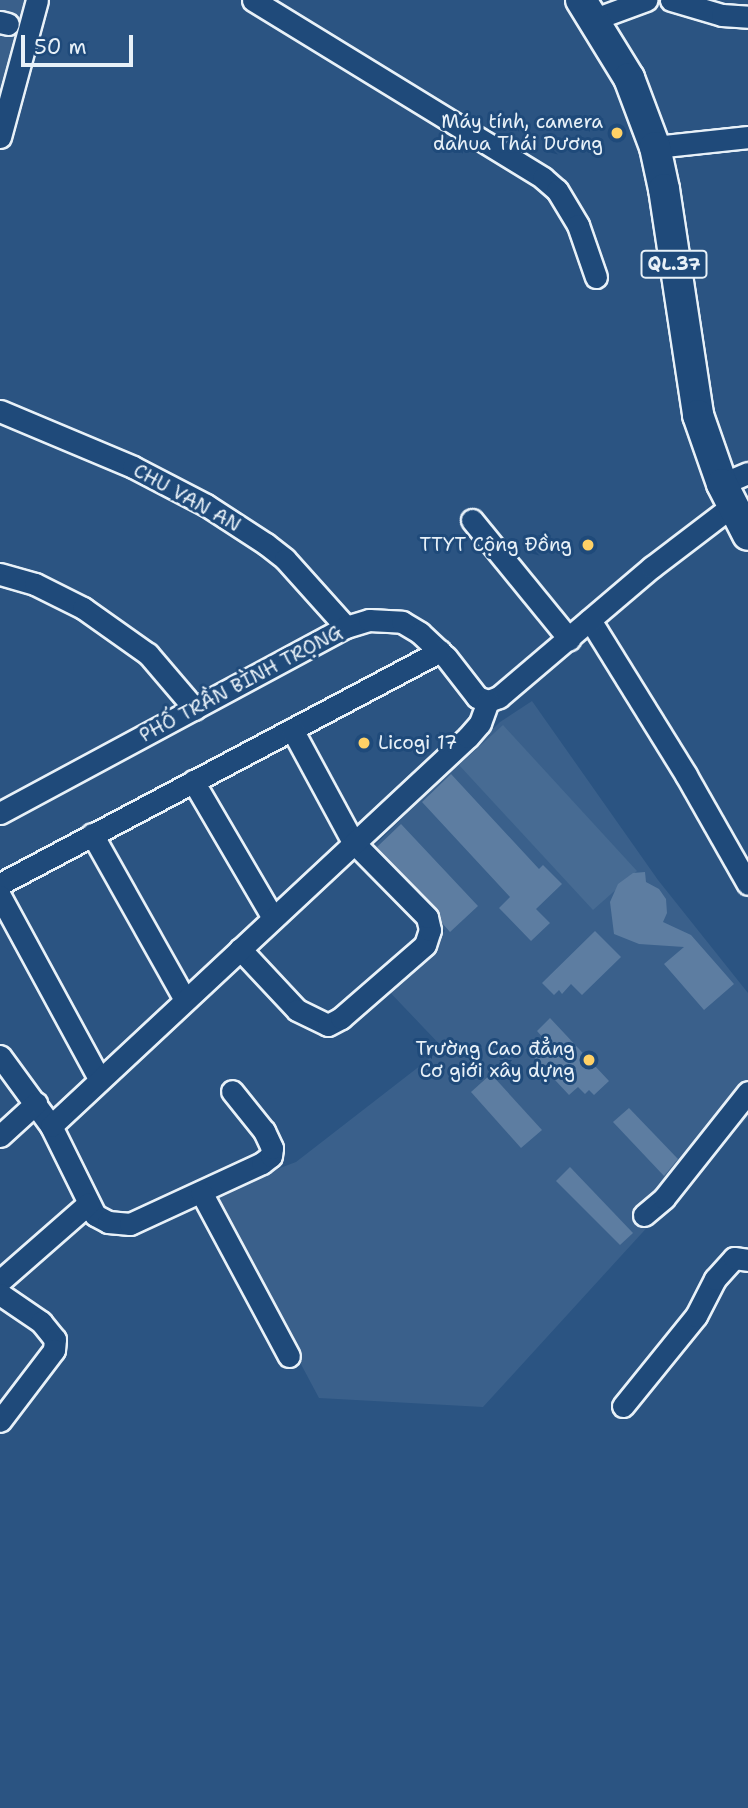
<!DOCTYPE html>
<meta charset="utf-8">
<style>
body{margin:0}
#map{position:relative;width:748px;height:1808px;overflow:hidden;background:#2b5482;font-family:"Shantell Sans",sans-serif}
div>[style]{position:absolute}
.built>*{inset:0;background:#3a608b}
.green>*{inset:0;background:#476b93}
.building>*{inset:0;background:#5d7da1}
.roads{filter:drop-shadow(2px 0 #e8f1f8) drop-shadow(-2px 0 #e8f1f8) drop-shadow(0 2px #e8f1f8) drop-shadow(0 -2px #e8f1f8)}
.minor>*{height:21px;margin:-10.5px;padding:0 10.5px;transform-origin:10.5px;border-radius:10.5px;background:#1f4a7a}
.highway>*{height:30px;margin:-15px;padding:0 15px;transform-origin:15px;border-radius:15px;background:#1f4a7a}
.dots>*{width:19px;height:19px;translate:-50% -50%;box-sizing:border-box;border:4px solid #1f4a7a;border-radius:50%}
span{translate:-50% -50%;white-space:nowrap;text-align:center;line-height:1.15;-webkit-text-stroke:6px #1f4a7a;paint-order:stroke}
.shield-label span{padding:2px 5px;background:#1f4a7a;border:2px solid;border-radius:5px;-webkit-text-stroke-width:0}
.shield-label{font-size:18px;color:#e8f1f8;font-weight:700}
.poi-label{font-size:19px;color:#e8f1f8}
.right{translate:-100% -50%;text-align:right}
.left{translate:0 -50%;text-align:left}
.street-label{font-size:19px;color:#e8f1f8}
.scale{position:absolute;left:21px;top:35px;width:112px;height:32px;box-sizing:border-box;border:4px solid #e8f1f8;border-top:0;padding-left:9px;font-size:21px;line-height:24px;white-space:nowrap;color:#e8f1f8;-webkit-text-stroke:5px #1f4a7a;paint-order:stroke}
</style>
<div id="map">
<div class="built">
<i style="clip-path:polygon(0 0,26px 0,0 106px)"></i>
<i style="clip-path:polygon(532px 701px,658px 880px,748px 993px,748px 1117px,483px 1407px,319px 1398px,210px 1194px,296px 1162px,443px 1048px,383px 985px,445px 931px,370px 850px,500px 722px)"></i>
</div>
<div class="green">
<i style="clip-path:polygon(503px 725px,637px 871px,593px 910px,459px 765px)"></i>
</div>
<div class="building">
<i style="clip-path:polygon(451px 774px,539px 869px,543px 865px,562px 884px,536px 909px,550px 923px,531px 941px,499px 908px,510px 897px,422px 802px)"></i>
<i style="clip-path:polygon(401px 824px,478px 906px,450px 932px,442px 923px,436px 908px,377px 847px)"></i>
<i style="clip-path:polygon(645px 872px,646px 882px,659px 889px,666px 899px,667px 913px,663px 922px,691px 935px,734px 984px,704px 1010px,664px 964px,684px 947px,639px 944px,614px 934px,610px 902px,618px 884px,633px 873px)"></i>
<i style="clip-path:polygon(595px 931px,621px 957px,582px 995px,571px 984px,562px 994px,559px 990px,554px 995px,542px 983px)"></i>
<i style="clip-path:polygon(550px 1018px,609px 1081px,594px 1095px,589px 1090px,585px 1094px,578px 1087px,569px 1095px,528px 1051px,546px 1041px,537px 1031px)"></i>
<i style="clip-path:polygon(491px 1074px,542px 1130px,521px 1148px,471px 1092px)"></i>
<i style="clip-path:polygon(629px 1108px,678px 1159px,664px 1176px,613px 1122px)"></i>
<i style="clip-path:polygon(570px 1167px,633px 1233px,620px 1245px,556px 1181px)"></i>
</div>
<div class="roads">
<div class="minor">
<i style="left:253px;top:0;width:340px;rotate:31.5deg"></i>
<i style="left:543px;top:178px;width:18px;rotate:41deg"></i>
<i style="left:557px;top:190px;width:41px;rotate:59deg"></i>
<i style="left:578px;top:225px;width:55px;rotate:70.9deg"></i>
<i style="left:671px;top:0;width:53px;rotate:16.4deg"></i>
<i style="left:722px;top:15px;width:26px;rotate:4deg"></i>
<i style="left:592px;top:20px;width:58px;rotate:-20.3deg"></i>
<i style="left:0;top:22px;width:8px;rotate:14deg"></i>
<i style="left:0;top:137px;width:142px;rotate:-74.9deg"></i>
<i style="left:655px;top:147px;width:94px;rotate:-6.1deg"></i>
<i style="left:0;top:411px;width:144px;rotate:22.8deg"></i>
<i style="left:133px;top:467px;width:82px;rotate:27.5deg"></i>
<i style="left:206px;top:505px;width:72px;rotate:33deg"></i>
<i style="left:266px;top:544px;width:24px;rotate:38deg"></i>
<i style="left:285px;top:559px;width:91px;rotate:48.1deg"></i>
<i style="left:722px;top:484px;width:28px;rotate:-23deg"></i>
<i style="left:472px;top:520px;width:154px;rotate:50.8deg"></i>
<i style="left:0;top:574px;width:36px;rotate:16deg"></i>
<i style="left:35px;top:584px;width:54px;rotate:26.6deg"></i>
<i style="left:83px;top:608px;width:80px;rotate:35.3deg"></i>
<i style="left:148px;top:654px;width:72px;rotate:49.5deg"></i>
<i style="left:590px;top:620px;width:182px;rotate:58.2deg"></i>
<i style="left:686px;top:775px;width:125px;rotate:60.4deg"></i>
<i style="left:193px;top:781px;width:159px;rotate:59.7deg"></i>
<i style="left:0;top:813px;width:393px;rotate:-28.3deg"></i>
<i style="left:346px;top:627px;width:24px;rotate:-17deg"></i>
<i style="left:369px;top:620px;width:33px;rotate:3deg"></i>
<i style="left:402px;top:622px;width:21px;rotate:31deg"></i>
<i style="left:420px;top:633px;width:35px;rotate:43deg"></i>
<i style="left:446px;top:657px;width:51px;rotate:52.2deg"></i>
<i style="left:477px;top:697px;width:12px;rotate:20deg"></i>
<i style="left:488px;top:701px;width:12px;rotate:-20deg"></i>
<i style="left:499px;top:697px;width:201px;rotate:-40.4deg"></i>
<i style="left:652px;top:567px;width:101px;rotate:-37.3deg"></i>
<i style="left:92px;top:834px;width:190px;rotate:60.7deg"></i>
<i style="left:0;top:884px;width:498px;rotate:-27.9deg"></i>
<i style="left:0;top:896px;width:209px;rotate:61.5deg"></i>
<i style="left:240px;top:949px;width:83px;rotate:46.9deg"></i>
<i style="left:297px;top:1010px;width:34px;rotate:26deg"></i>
<i style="left:328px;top:1025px;width:15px;rotate:-28deg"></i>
<i style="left:341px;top:1018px;width:111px;rotate:-41deg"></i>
<i style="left:425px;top:945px;width:16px;rotate:-72deg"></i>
<i style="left:430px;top:930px;width:13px;rotate:-103deg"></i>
<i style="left:427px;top:917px;width:105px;rotate:-134.6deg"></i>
<i style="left:353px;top:842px;width:128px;rotate:-118.4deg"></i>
<i style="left:0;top:1056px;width:87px;rotate:53.9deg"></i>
<i style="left:51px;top:1126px;width:99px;rotate:63.7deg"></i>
<i style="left:95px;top:1215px;width:15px;rotate:28deg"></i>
<i style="left:108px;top:1222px;width:22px;rotate:5deg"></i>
<i style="left:130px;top:1224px;width:145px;rotate:-24.8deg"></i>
<i style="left:262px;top:1163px;width:11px;rotate:-38deg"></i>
<i style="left:271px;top:1156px;width:8px;rotate:-83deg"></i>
<i style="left:272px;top:1148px;width:19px;rotate:-115deg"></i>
<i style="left:264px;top:1131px;width:51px;rotate:-128.7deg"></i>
<i style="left:51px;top:1126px;width:570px;rotate:-43.01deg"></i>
<i style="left:468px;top:737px;width:18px;rotate:-49deg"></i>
<i style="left:480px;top:723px;width:23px;rotate:-70deg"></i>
<i style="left:0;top:1136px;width:49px;rotate:-42.5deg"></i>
<i style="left:201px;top:1192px;width:186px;rotate:61.8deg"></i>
<i style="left:644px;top:1215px;width:26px;rotate:-40deg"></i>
<i style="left:664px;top:1198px;width:135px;rotate:-51.6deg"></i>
<i style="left:0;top:1281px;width:118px;rotate:-41.2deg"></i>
<i style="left:0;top:1294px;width:50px;rotate:34.3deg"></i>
<i style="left:41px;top:1322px;width:22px;rotate:51deg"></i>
<i style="left:55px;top:1339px;width:11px;rotate:95deg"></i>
<i style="left:54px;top:1350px;width:89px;rotate:127.3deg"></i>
<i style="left:623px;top:1406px;width:116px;rotate:-51deg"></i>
<i style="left:696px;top:1316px;width:42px;rotate:-62.8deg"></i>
<i style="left:715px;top:1279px;width:28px;rotate:-48deg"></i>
<i style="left:734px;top:1258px;width:14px;rotate:8deg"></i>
</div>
<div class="highway">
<i style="left:581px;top:0;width:92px;rotate:58.4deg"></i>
<i style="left:629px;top:78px;width:74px;rotate:69.4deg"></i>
<i style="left:655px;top:147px;width:43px;rotate:77.9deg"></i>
<i style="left:664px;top:189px;width:229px;rotate:81.4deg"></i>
<i style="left:698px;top:415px;width:73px;rotate:70.8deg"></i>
<i style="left:722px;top:484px;width:57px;rotate:63deg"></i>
</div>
</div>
<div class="dots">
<i style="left:617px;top:133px;background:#ffd166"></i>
<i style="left:588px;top:545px;background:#ffd166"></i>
<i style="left:364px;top:743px;background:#ffd166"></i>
<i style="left:589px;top:1060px;background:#ffd166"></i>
</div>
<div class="shield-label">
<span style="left:674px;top:264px">QL.37</span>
</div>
<div class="poi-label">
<span class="right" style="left:603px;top:133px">Máy tính, camera<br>dahua Thái Dương</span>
<span class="right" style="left:572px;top:545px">TTYT Cộng Đồng</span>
<span class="left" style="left:378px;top:743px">Licogi 17</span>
<span class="right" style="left:575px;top:1060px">Trường Cao đẳng<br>Cơ giới xây dựng</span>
</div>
<div class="street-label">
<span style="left:187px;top:498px;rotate:29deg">CHU VAN AN</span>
<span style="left:241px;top:684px;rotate:-28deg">PHỐ TRẦN BÌNH TRỌNG</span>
</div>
<div class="scale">50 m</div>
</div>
